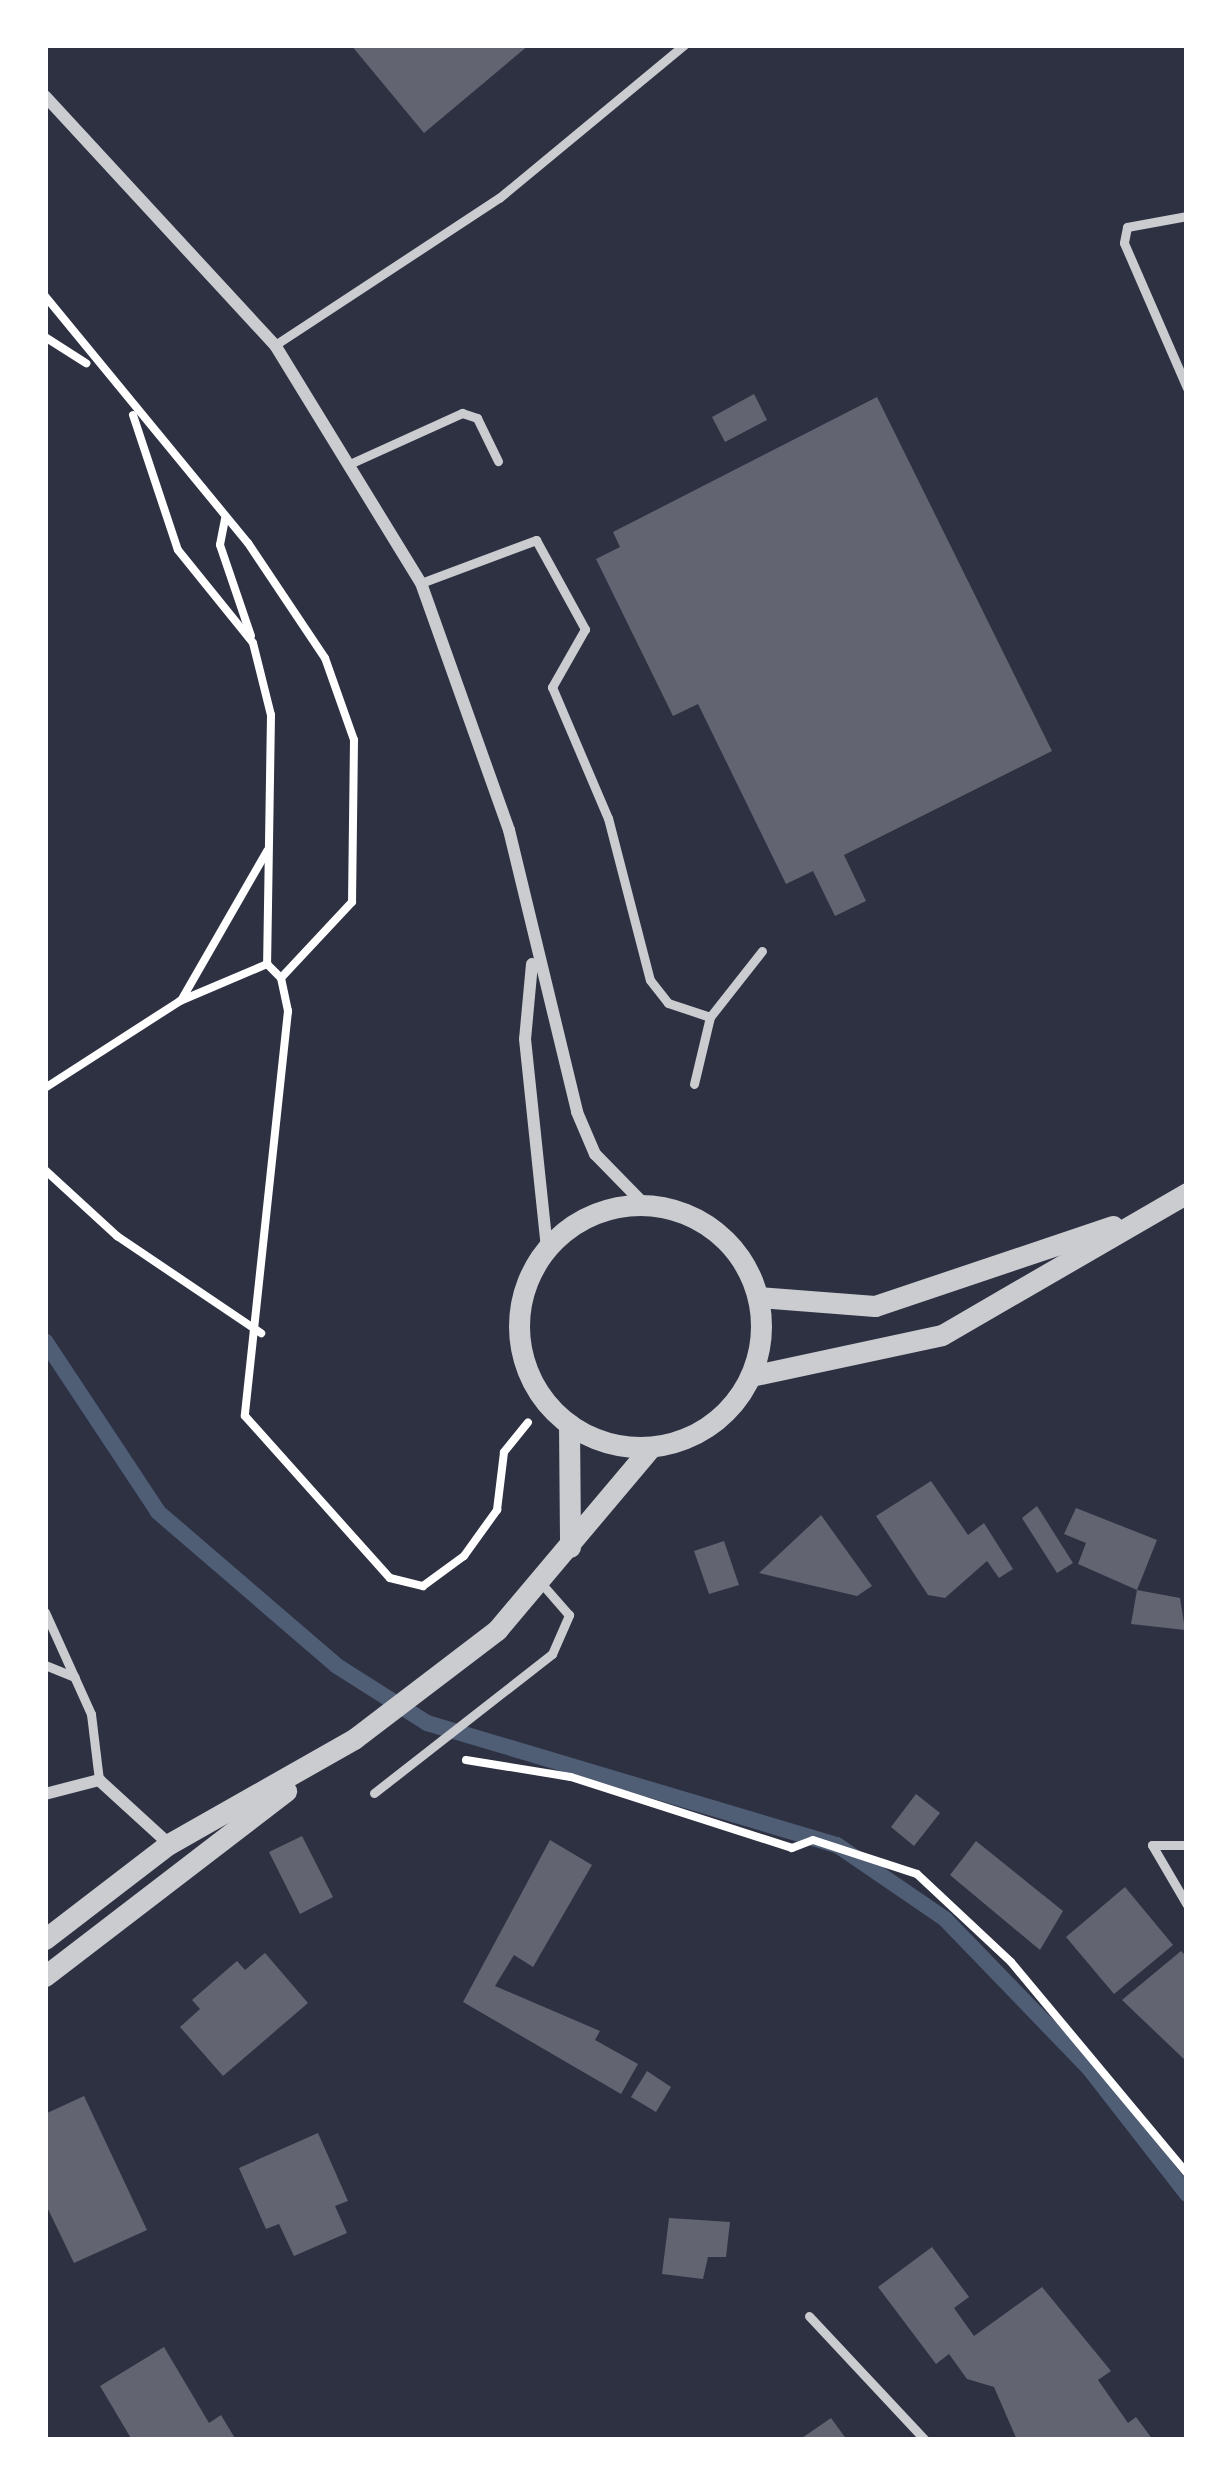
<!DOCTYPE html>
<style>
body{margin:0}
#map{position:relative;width:1232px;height:2485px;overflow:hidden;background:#2d3142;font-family:"PT Sans",sans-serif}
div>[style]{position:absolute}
.stream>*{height:16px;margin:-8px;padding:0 8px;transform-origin:8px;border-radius:8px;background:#4f5d75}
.building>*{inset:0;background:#626471}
.path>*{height:8px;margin:-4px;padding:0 4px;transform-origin:4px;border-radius:4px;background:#fff}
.service>*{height:9px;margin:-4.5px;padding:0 4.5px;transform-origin:4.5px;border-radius:4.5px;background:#caccd0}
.minor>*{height:12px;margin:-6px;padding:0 6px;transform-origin:6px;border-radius:6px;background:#caccd0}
.tertiary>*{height:21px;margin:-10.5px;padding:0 10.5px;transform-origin:10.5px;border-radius:10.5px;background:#caccd0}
.tertiary>.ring{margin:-10.5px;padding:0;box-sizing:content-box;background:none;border:21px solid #caccd0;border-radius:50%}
span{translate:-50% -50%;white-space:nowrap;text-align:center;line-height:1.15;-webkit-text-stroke:12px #fff;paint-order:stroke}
.frame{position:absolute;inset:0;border:48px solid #fff;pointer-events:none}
</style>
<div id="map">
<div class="stream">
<i style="left:45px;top:1341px;width:205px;rotate:56.5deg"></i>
<i style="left:158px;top:1512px;width:236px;rotate:40.7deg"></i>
<i style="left:337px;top:1666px;width:107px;rotate:32.3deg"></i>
<i style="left:427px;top:1723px;width:428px;rotate:16.6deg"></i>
<i style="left:837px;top:1845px;width:131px;rotate:34.4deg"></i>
<i style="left:945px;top:1919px;width:207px;rotate:46deg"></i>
<i style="left:1089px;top:2068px;width:160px;rotate:52.1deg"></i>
</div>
<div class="building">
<i style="clip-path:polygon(351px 45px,529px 45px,424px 133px)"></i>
<i style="clip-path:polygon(754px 394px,767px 420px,725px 442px,712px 417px)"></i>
<i style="clip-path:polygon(877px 397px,1052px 751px,844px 855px,866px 901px,835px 916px,813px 871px,786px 884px,698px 704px,673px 716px,596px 559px,620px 547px,613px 532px)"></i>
<i style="clip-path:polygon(931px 1481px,968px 1535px,984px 1523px,1013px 1569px,999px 1578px,987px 1561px,945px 1598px,928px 1595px,876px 1516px)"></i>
<i style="clip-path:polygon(1037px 1506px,1073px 1563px,1057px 1573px,1022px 1518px)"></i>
<i style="clip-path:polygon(1076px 1508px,1157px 1540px,1137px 1590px,1078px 1564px,1086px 1543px,1064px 1534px)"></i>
<i style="clip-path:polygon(821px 1515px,872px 1586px,857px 1596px,759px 1573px)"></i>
<i style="clip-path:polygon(724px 1541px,739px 1585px,709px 1594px,694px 1551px)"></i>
<i style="clip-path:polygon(1137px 1590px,1180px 1598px,1185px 1630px,1131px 1624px)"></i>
<i style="clip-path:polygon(916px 1794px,940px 1813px,914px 1846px,891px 1827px)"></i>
<i style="clip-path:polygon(302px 1836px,333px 1897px,300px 1914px,269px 1852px)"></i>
<i style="clip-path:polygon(550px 1840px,592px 1865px,533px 1967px,514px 1955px,495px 1986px,600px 2031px,595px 2040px,638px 2064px,621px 2094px,463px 2002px)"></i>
<i style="clip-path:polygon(976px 1841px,1063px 1911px,1040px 1950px,950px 1875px)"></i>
<i style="clip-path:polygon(1125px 1887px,1173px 1945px,1114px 1994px,1066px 1937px)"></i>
<i style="clip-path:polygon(1181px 1951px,1187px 1957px,1187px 2062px,1122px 2000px)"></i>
<i style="clip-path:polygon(265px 1953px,308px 2003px,223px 2076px,180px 2027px,200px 2009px,192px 2000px,237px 1961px,245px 1970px)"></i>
<i style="clip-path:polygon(647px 2071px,671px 2087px,656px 2112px,631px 2097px)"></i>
<i style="clip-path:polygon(84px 2096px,147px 2230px,74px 2263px,45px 2203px,45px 2114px)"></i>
<i style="clip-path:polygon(318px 2133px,348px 2201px,335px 2206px,347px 2233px,294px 2256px,279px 2224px,266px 2229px,239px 2168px)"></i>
<i style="clip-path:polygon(669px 2218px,730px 2222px,726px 2257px,708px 2257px,703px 2279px,662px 2274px)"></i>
<i style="clip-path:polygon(932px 2247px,969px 2297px,954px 2308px,974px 2336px,1042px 2287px,1111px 2371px,1098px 2380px,1128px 2423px,1136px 2417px,1153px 2440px,1017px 2440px,994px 2387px,967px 2379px,949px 2354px,936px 2364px,878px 2287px)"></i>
<i style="clip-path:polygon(164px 2347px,209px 2423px,221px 2415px,236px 2440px,132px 2440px,100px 2386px)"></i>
<i style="clip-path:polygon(831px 2418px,847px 2440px,799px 2440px)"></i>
</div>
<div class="path">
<i style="left:45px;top:296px;width:320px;rotate:50.6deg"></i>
<i style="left:248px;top:543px;width:138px;rotate:56.2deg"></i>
<i style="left:325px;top:658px;width:87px;rotate:70.5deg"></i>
<i style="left:354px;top:740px;width:162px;rotate:90.7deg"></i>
<i style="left:352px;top:902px;width:104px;rotate:133.1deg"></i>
<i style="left:281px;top:978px;width:34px;rotate:78deg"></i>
<i style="left:288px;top:1011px;width:407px;rotate:96.1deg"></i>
<i style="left:245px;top:1416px;width:217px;rotate:48.2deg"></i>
<i style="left:390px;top:1578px;width:34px;rotate:14deg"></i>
<i style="left:423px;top:1586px;width:51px;rotate:-36.2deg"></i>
<i style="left:464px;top:1556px;width:57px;rotate:-54.3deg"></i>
<i style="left:497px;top:1510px;width:58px;rotate:-83.1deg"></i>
<i style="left:504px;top:1452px;width:38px;rotate:-51deg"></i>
<i style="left:45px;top:337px;width:49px;rotate:32.4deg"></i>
<i style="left:133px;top:415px;width:142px;rotate:71.6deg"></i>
<i style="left:178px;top:550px;width:119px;rotate:51.1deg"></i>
<i style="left:253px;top:643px;width:74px;rotate:76deg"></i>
<i style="left:271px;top:715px;width:249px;rotate:90.9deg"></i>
<i style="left:267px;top:964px;width:20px;rotate:45deg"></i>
<i style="left:225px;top:519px;width:26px;rotate:101deg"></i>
<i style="left:220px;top:545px;width:96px;rotate:71.2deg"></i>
<i style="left:182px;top:999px;width:171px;rotate:-60.1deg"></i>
<i style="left:45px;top:1088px;width:161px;rotate:-32.8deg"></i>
<i style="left:180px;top:1001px;width:95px;rotate:-23deg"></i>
<i style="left:45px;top:1170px;width:98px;rotate:42.5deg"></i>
<i style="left:117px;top:1236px;width:174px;rotate:34deg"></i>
<i style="left:466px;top:1760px;width:106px;rotate:9.2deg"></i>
<i style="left:571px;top:1777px;width:232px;rotate:17.8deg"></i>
<i style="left:792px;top:1848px;width:22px;rotate:-21deg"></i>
<i style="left:813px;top:1840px;width:109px;rotate:18.1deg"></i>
<i style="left:917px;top:1874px;width:129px;rotate:43.1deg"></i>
<i style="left:1011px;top:1962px;width:275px;rotate:50.2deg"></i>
</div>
<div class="service">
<i style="left:1187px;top:216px;width:61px;rotate:169.6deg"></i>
<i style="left:1127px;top:227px;width:16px;rotate:101deg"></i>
<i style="left:1124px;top:243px;width:158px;rotate:66.5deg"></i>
<i style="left:275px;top:345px;width:268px;rotate:-33.3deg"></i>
<i style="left:499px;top:198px;width:240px;rotate:-39.6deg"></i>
<i style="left:354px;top:462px;width:119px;rotate:-24.4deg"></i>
<i style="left:462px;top:413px;width:16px;rotate:18deg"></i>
<i style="left:477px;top:418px;width:48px;rotate:64deg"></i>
<i style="left:421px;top:583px;width:123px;rotate:-20.5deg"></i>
<i style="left:536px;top:540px;width:102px;rotate:61.2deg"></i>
<i style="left:585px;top:629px;width:67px;rotate:119.6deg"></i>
<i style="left:552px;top:687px;width:142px;rotate:66.9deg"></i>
<i style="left:608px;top:818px;width:167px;rotate:75.5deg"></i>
<i style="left:650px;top:980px;width:29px;rotate:52deg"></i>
<i style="left:668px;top:1003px;width:44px;rotate:18.4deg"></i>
<i style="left:694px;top:1084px;width:69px;rotate:-76.6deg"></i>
<i style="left:710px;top:1017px;width:84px;rotate:-51.8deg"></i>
<i style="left:45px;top:1612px;width:112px;rotate:65.7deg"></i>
<i style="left:91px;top:1714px;width:66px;rotate:83.1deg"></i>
<i style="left:45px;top:1665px;width:32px;rotate:22deg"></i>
<i style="left:374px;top:1793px;width:226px;rotate:-38deg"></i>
<i style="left:552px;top:1654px;width:43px;rotate:-66.4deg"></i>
<i style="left:569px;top:1615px;width:41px;rotate:-131.1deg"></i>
<i style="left:1187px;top:1845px;width:35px;rotate:180deg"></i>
<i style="left:1152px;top:1845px;width:69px;rotate:59.7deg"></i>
<i style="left:809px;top:2316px;width:170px;rotate:46.9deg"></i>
</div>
<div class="minor">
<i style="left:45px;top:96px;width:339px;rotate:47.3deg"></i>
<i style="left:275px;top:345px;width:279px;rotate:58.5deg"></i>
<i style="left:421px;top:583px;width:262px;rotate:70.4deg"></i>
<i style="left:509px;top:830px;width:290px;rotate:76.4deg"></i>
<i style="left:577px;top:1112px;width:46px;rotate:66.8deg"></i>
<i style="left:595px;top:1154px;width:71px;rotate:45.6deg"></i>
<i style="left:532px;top:964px;width:75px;rotate:95.3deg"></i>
<i style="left:525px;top:1039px;width:209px;rotate:84deg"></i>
<i style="left:45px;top:1794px;width:56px;rotate:-14.5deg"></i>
<i style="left:99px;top:1780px;width:95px;rotate:42.4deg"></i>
</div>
<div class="tertiary">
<i class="ring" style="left:519px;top:1205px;width:221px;height:221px"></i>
<i style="left:758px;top:1297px;width:117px;rotate:4.4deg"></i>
<i style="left:875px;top:1306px;width:251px;rotate:-18.6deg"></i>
<i style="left:751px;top:1376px;width:195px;rotate:-12.1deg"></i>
<i style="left:942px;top:1335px;width:283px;rotate:-30.1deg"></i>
<i style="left:569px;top:1424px;width:123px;rotate:89.5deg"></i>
<i style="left:45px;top:1939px;width:156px;rotate:-37.5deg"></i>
<i style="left:169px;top:1844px;width:213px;rotate:-29.6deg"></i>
<i style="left:354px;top:1739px;width:180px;rotate:-37.3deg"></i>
<i style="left:497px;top:1630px;width:238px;rotate:-49.9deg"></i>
<i style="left:45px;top:1976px;width:304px;rotate:-37.5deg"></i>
</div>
<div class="frame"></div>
</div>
